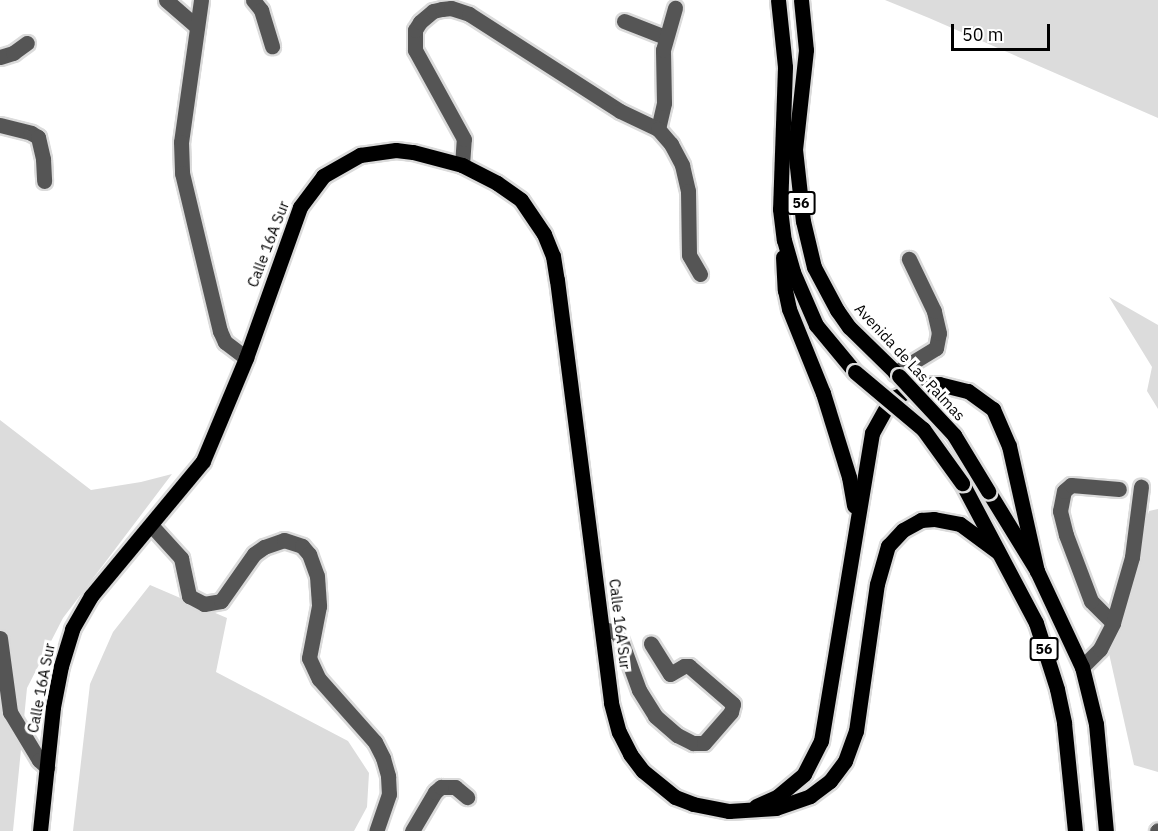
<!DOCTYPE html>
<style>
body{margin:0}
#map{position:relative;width:1158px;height:831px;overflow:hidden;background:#fff;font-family:"IBM Plex Sans",sans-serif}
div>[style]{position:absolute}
.green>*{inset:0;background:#dcdcdc}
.roads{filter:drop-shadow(2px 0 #dbdbdb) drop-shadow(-2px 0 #dbdbdb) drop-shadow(0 2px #dbdbdb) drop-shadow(0 -2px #dbdbdb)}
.minor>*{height:15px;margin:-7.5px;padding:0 7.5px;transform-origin:7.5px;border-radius:7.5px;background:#555}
.major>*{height:15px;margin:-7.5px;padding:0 7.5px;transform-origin:7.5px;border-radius:7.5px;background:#000}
.bridges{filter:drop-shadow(2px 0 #dbdbdb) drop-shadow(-2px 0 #dbdbdb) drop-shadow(0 2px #dbdbdb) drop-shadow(0 -2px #dbdbdb)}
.major-bridge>*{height:15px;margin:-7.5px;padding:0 7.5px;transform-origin:7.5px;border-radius:7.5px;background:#000}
span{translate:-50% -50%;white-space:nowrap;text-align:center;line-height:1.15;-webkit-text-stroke:6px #fff;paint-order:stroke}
.shield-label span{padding:2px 4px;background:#fff;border:2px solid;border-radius:4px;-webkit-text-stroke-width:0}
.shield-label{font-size:14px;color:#000;font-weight:700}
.street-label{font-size:15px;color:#000}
.scale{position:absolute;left:951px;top:24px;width:99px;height:27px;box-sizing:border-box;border:3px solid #000;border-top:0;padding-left:8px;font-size:18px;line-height:21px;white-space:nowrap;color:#000;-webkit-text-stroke:4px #fff;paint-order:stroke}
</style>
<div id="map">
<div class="green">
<i style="clip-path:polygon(885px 0,1158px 0,1158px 118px,929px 18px)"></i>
<i style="clip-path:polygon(1109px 297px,1158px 325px,1158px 409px,1147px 391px,1152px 367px)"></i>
<i style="clip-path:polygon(0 420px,91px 490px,141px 482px,172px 474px,63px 618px,27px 688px,13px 831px,0 831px)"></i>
<i style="clip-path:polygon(1158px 509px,1158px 772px,1134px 765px,1108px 649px,1113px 623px,1149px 511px)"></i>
<i style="clip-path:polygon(150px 585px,227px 618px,216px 672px,348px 741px,369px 773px,367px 807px,354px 831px,73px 831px,90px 684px,113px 632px)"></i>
</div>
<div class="roads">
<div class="minor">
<i style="left:166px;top:0;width:41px;rotate:41.1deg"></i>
<i style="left:201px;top:0;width:143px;rotate:98deg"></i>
<i style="left:181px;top:142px;width:31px;rotate:88deg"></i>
<i style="left:182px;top:173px;width:163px;rotate:76.5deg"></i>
<i style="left:220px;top:331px;width:12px;rotate:66deg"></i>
<i style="left:225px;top:342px;width:26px;rotate:37deg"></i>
<i style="left:253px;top:0;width:13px;rotate:51deg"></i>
<i style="left:261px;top:10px;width:38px;rotate:73deg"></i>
<i style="left:624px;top:21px;width:44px;rotate:21.3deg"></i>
<i style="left:0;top:57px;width:14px;rotate:-17deg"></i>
<i style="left:13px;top:53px;width:17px;rotate:-36deg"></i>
<i style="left:0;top:125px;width:32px;rotate:14deg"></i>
<i style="left:31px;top:133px;width:8px;rotate:30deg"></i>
<i style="left:38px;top:137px;width:23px;rotate:77deg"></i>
<i style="left:43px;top:159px;width:22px;rotate:87deg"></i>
<i style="left:658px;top:129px;width:27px;rotate:-77deg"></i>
<i style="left:664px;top:103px;width:53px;rotate:-91.1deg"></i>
<i style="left:663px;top:50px;width:44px;rotate:-74.1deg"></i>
<i style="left:462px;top:165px;width:26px;rotate:-86deg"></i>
<i style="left:464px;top:139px;width:102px;rotate:-118.8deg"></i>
<i style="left:415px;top:50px;width:20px;rotate:-90deg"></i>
<i style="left:415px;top:30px;width:9px;rotate:-58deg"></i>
<i style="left:420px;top:22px;width:17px;rotate:-40deg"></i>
<i style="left:433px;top:11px;width:9px;rotate:-13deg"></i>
<i style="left:442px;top:9px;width:9px;rotate:-6deg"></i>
<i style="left:451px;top:8px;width:19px;rotate:18deg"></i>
<i style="left:469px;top:14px;width:179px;rotate:32.7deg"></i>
<i style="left:620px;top:111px;width:42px;rotate:25.3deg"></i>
<i style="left:658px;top:129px;width:20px;rotate:49deg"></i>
<i style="left:671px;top:144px;width:24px;rotate:62deg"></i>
<i style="left:682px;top:165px;width:27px;rotate:77deg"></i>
<i style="left:688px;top:191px;width:64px;rotate:89.1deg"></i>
<i style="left:689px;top:255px;width:22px;rotate:60deg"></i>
<i style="left:895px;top:373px;width:48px;rotate:-31.4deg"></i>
<i style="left:936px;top:348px;width:15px;rotate:-79deg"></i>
<i style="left:939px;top:333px;width:23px;rotate:-103deg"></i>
<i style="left:934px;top:311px;width:58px;rotate:-115.7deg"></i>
<i style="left:151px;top:525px;width:45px;rotate:47.7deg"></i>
<i style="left:181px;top:558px;width:39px;rotate:78deg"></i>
<i style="left:189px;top:596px;width:17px;rotate:28deg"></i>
<i style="left:204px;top:604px;width:17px;rotate:-10deg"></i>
<i style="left:221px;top:601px;width:57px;rotate:-54.9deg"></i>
<i style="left:254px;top:554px;width:12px;rotate:-35deg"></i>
<i style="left:264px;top:547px;width:21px;rotate:-19deg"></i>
<i style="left:284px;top:540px;width:19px;rotate:18deg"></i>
<i style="left:302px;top:546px;width:11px;rotate:49deg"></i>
<i style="left:309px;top:554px;width:23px;rotate:70deg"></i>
<i style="left:317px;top:576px;width:30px;rotate:86deg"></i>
<i style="left:319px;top:606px;width:53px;rotate:100.9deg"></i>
<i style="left:309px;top:658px;width:23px;rotate:65deg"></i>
<i style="left:319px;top:679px;width:84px;rotate:48.4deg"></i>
<i style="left:375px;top:742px;width:18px;rotate:63deg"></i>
<i style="left:383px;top:758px;width:19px;rotate:74deg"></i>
<i style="left:388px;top:776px;width:18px;rotate:87deg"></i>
<i style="left:389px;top:794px;width:39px;rotate:109deg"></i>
<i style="left:1113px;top:623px;width:31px;rotate:-135deg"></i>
<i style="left:1091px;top:601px;width:71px;rotate:-110.7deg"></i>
<i style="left:1066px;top:535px;width:25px;rotate:-104deg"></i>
<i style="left:1060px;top:511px;width:20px;rotate:-79deg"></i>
<i style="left:1064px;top:491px;width:9px;rotate:-41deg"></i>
<i style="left:1071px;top:485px;width:48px;rotate:4.8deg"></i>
<i style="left:603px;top:629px;width:13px;rotate:13deg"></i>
<i style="left:616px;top:632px;width:7px;rotate:56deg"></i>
<i style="left:620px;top:638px;width:55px;rotate:69.9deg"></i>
<i style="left:639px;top:690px;width:31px;rotate:58deg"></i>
<i style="left:655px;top:716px;width:29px;rotate:41deg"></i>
<i style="left:677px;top:735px;width:18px;rotate:27deg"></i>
<i style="left:693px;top:743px;width:11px"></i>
<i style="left:704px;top:743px;width:41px;rotate:-48.9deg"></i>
<i style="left:731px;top:712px;width:8px;rotate:-76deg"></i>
<i style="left:733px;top:704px;width:58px;rotate:-139.2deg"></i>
<i style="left:689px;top:666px;width:5px;rotate:180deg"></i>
<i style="left:684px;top:666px;width:16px;rotate:150deg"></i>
<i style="left:670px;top:674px;width:36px;rotate:-122deg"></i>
<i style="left:0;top:638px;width:75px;rotate:82.3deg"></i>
<i style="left:10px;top:712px;width:56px;rotate:58.9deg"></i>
<i style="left:39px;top:760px;width:11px;rotate:41deg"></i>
<i style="left:1082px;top:667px;width:25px;rotate:-45deg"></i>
<i style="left:1100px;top:649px;width:29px;rotate:-63deg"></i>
<i style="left:1113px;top:623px;width:69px;rotate:-73.9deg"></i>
<i style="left:1132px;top:557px;width:71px;rotate:-82.7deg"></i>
<i style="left:412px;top:831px;width:45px;rotate:-59.5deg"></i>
<i style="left:435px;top:792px;width:8px;rotate:-40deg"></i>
<i style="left:441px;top:787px;width:14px"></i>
<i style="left:455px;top:787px;width:16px;rotate:40deg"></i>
<i style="left:1157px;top:831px;width:1px;rotate:-45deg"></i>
</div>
<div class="major">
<i style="left:778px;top:0;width:67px;rotate:84deg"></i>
<i style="left:785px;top:67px;width:142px;rotate:92deg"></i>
<i style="left:780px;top:209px;width:31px;rotate:83deg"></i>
<i style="left:784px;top:240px;width:33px;rotate:74deg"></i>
<i style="left:793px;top:272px;width:58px;rotate:66.5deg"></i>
<i style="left:816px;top:325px;width:61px;rotate:50.3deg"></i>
<i style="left:801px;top:0;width:50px;rotate:84.3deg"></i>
<i style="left:806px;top:50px;width:100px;rotate:96.3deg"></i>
<i style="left:795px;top:149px;width:72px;rotate:83.7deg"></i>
<i style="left:803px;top:221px;width:47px;rotate:76.6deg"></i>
<i style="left:814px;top:267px;width:49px;rotate:61.9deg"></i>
<i style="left:837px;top:310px;width:21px;rotate:55deg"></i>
<i style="left:849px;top:327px;width:70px;rotate:44.4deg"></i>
<i style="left:783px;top:257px;width:33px;rotate:87deg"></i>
<i style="left:785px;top:290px;width:19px;rotate:78deg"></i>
<i style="left:789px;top:309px;width:91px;rotate:68deg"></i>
<i style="left:823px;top:393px;width:88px;rotate:72.8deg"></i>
<i style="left:849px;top:477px;width:29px;rotate:80deg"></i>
<i style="left:962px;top:483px;width:158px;rotate:62.1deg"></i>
<i style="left:1036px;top:623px;width:69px;rotate:72.3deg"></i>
<i style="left:1057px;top:689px;width:35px;rotate:78deg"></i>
<i style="left:1064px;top:723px;width:109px;rotate:84.2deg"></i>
<i style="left:988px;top:491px;width:94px;rotate:58.5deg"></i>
<i style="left:1037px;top:571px;width:106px;rotate:64.9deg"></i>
<i style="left:1082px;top:667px;width:59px;rotate:76.2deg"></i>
<i style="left:1096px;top:724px;width:107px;rotate:84.7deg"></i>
<i style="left:756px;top:806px;width:24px;rotate:-24deg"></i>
<i style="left:778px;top:796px;width:34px;rotate:-40deg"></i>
<i style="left:804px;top:774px;width:37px;rotate:-63deg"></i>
<i style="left:821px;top:741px;width:312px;rotate:-80.6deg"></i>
<i style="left:872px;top:433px;width:31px;rotate:-61deg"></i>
<i style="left:887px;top:406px;width:13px;rotate:-45deg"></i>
<i style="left:896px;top:397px;width:26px;rotate:-28deg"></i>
<i style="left:919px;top:385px;width:20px;rotate:-3deg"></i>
<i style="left:939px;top:384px;width:30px;rotate:14deg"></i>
<i style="left:968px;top:391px;width:31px;rotate:36deg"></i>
<i style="left:993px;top:409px;width:40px;rotate:66.6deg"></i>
<i style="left:1009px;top:446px;width:128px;rotate:77.4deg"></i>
<i style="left:40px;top:831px;width:125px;rotate:-84deg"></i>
<i style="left:53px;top:707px;width:42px;rotate:-79deg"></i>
<i style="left:61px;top:666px;width:39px;rotate:-73deg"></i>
<i style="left:72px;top:629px;width:38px;rotate:-60deg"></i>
<i style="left:91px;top:596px;width:175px;rotate:-50.3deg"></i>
<i style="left:203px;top:461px;width:112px;rotate:-67.3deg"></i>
<i style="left:246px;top:358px;width:160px;rotate:-70.3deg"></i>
<i style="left:300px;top:207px;width:39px;rotate:-53deg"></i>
<i style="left:323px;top:176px;width:43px;rotate:-29.6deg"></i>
<i style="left:360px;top:155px;width:36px;rotate:-8deg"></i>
<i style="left:396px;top:150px;width:17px;rotate:7deg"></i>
<i style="left:413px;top:152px;width:51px;rotate:14.9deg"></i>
<i style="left:462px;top:165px;width:39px;rotate:27deg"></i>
<i style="left:497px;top:183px;width:29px;rotate:35deg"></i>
<i style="left:521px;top:200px;width:41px;rotate:55.9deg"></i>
<i style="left:544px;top:234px;width:24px;rotate:68deg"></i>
<i style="left:553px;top:256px;width:24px;rotate:81deg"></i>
<i style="left:557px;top:280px;width:426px;rotate:82.7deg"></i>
<i style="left:611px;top:703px;width:30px;rotate:75deg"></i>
<i style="left:619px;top:732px;width:25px;rotate:63deg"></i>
<i style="left:630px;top:754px;width:21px;rotate:53deg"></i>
<i style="left:643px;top:771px;width:41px;rotate:39.1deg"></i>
<i style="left:675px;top:797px;width:19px;rotate:21deg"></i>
<i style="left:693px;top:804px;width:37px;rotate:11deg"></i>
<i style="left:729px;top:811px;width:47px;rotate:-3.7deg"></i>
<i style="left:776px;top:808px;width:36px;rotate:-19deg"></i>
<i style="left:810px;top:796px;width:25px;rotate:-37deg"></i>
<i style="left:830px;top:781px;width:25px;rotate:-53deg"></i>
<i style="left:845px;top:761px;width:32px;rotate:-70deg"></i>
<i style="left:856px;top:731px;width:148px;rotate:-81.9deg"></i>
<i style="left:877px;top:584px;width:40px;rotate:-74deg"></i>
<i style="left:888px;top:546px;width:22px;rotate:-47deg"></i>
<i style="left:903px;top:530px;width:21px;rotate:-29deg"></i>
<i style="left:921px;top:520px;width:13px;rotate:-4deg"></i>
<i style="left:934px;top:519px;width:26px;rotate:11deg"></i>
<i style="left:960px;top:524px;width:47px;rotate:36.4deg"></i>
</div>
</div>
<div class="bridges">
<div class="major-bridge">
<i style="left:855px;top:372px;width:89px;rotate:40deg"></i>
<i style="left:923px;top:429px;width:67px;rotate:54.2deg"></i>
<i style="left:899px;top:376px;width:81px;rotate:47deg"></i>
<i style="left:954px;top:435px;width:66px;rotate:58.7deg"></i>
</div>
</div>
<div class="shield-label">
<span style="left:801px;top:203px">56</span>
<span style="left:1044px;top:649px">56</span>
</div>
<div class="street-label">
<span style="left:268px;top:244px;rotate:-69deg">Calle 16A Sur</span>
<span style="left:910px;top:362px;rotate:47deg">Avenida de Las Palmas</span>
<span style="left:620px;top:624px;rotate:83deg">Calle 16A Sur</span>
<span style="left:41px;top:688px;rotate:-79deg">Calle 16A Sur</span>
</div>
<div class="scale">50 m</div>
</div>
